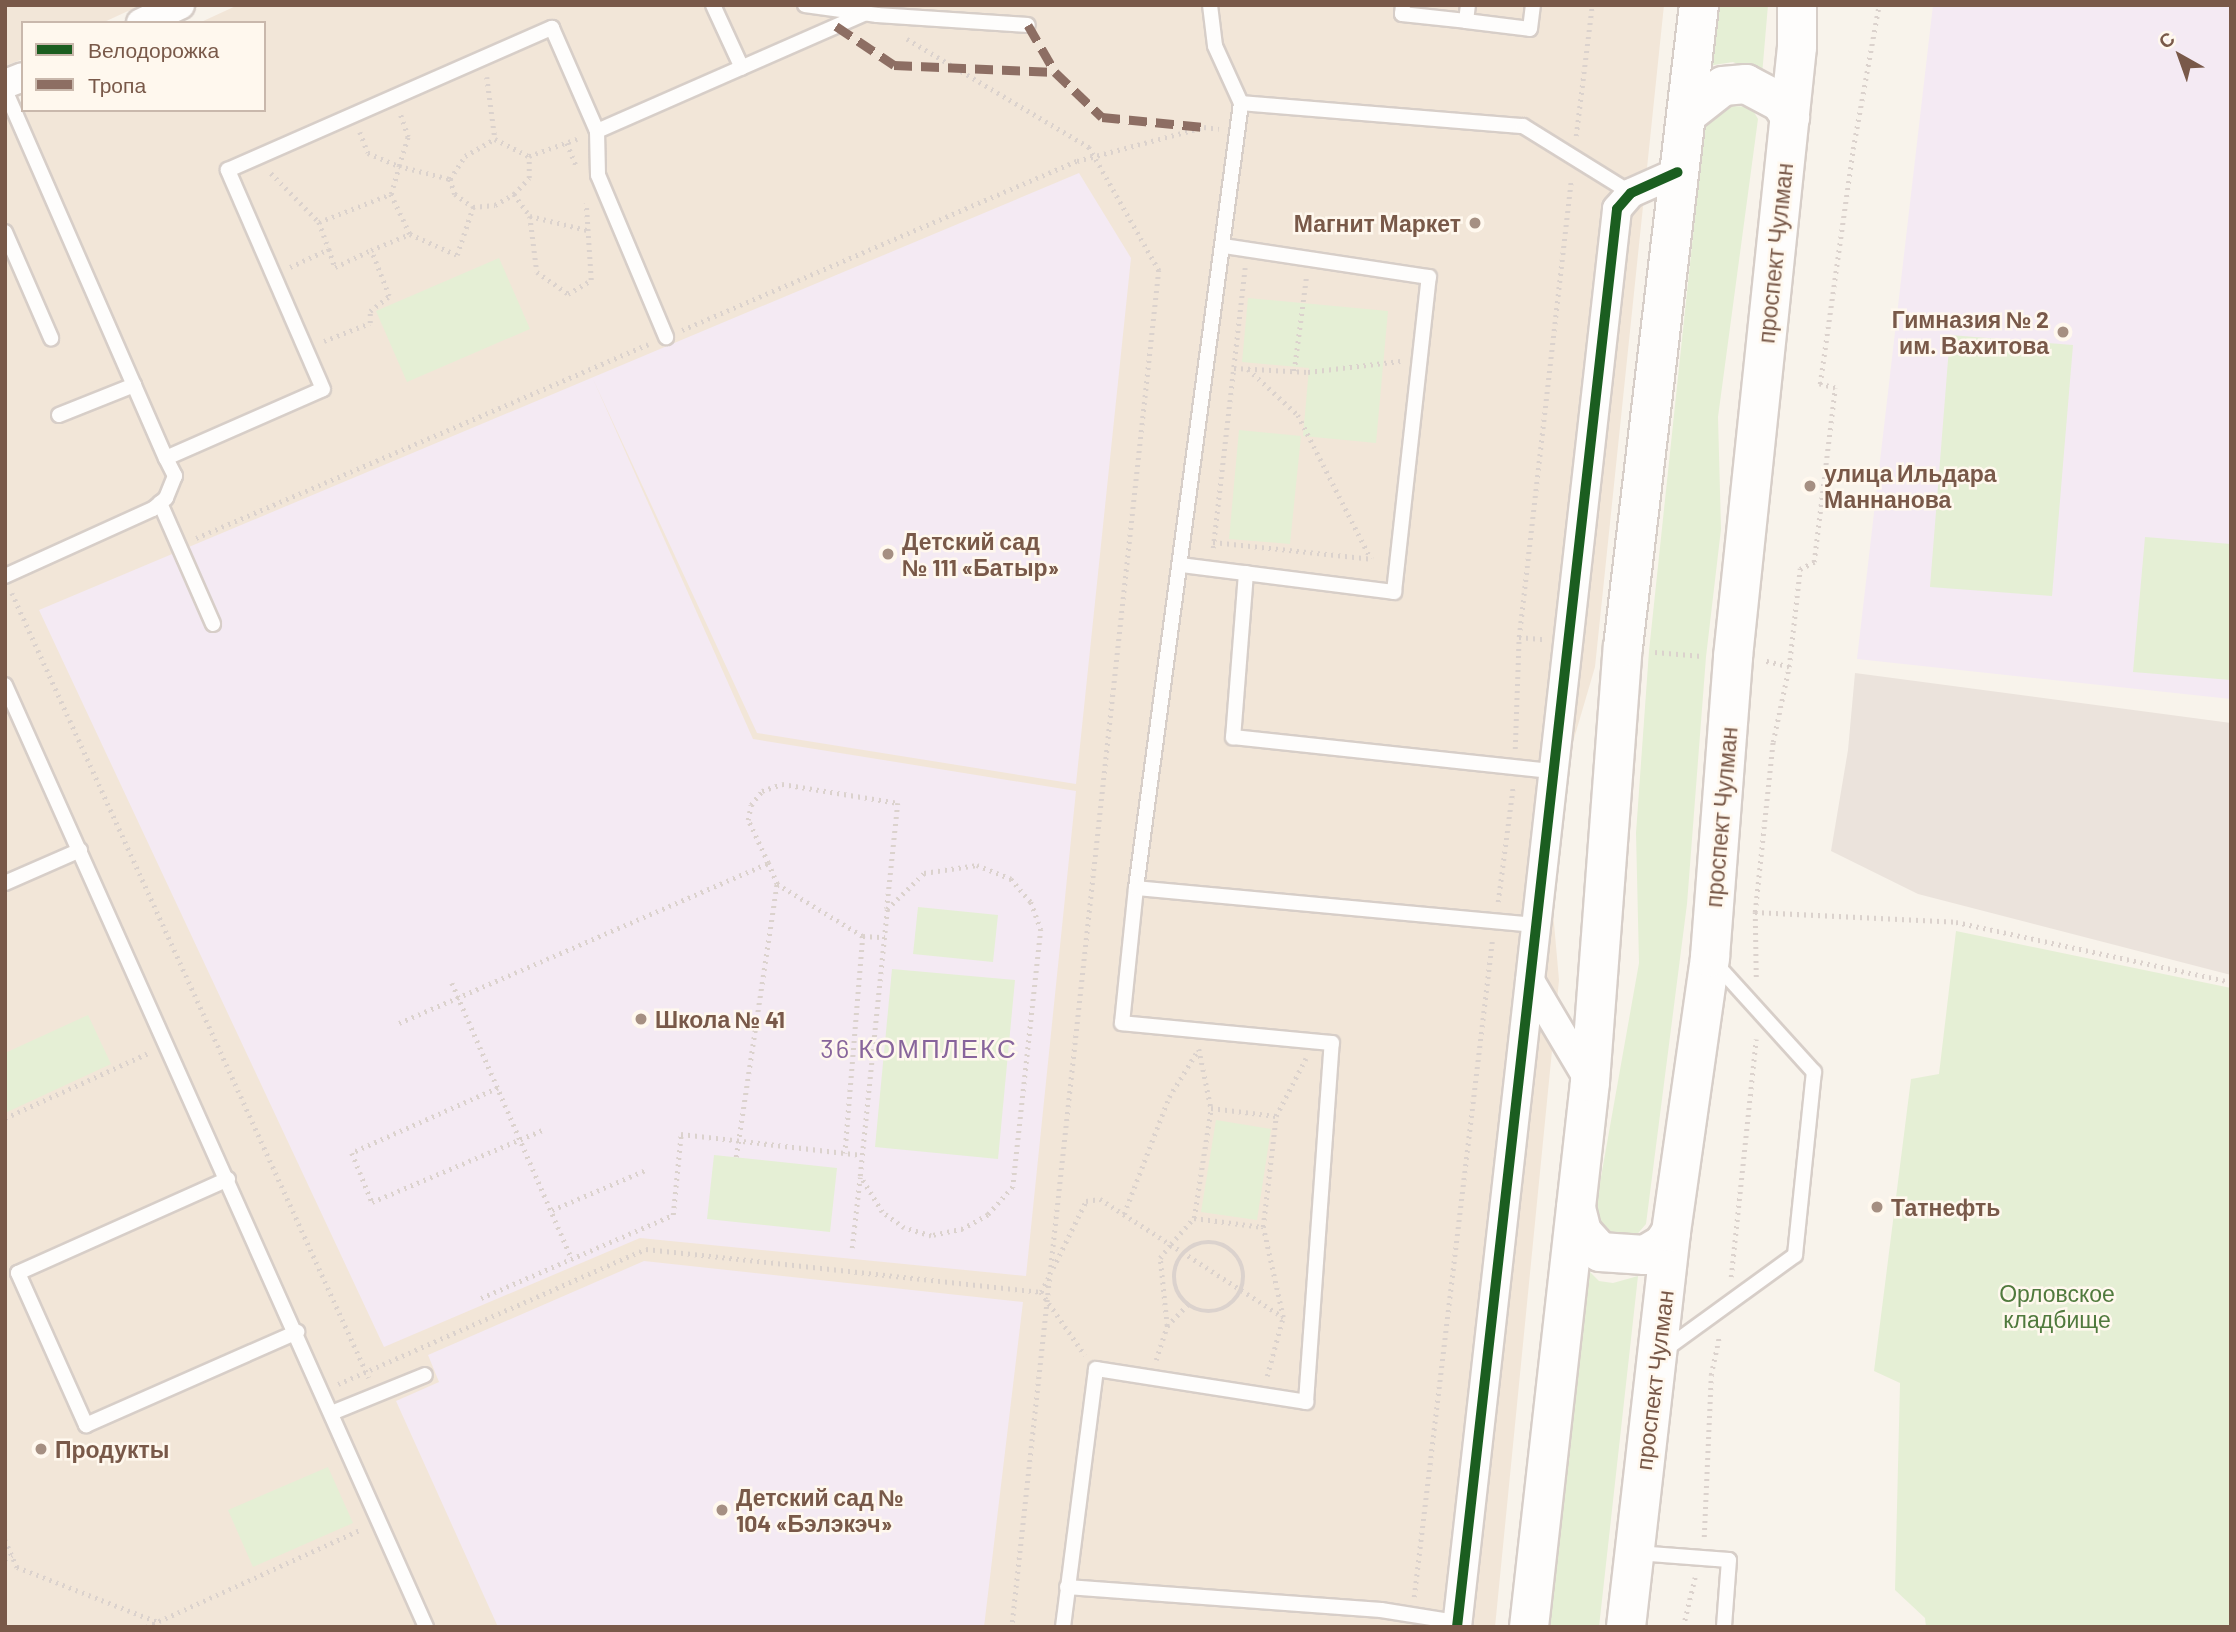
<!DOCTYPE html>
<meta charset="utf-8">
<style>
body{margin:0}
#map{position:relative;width:2236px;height:1632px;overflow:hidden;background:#f8f3eb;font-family:Barlow,sans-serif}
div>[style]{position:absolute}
.residential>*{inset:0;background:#f2e6d8}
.industrial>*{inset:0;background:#ebe3dc}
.education>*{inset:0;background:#f4eaf3}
.green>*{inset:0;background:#e5efd5}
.path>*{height:4.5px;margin-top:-2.25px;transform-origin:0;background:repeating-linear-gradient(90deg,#dbd2cd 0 2px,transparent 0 7px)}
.path>.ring{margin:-2.25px;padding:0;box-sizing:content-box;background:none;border:4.5px solid #dbd2cd;border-radius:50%}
.roads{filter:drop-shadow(2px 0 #d7cec8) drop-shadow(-2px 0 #d7cec8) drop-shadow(0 2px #d7cec8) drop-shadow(0 -2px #d7cec8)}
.lane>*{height:14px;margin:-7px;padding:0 7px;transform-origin:7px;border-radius:7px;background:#fefdfc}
.street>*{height:28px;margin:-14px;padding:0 14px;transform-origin:14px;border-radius:14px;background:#fefdfc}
.secondary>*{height:38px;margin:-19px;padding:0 19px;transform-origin:19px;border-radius:19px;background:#fefdfc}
.quiet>*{height:9px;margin-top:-4.5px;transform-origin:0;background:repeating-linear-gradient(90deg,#8d6e63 0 18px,transparent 0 27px)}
.cycleway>*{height:10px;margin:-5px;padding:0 5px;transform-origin:5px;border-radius:5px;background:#1b5e20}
.dots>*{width:19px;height:19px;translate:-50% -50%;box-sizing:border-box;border:4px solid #fff8ee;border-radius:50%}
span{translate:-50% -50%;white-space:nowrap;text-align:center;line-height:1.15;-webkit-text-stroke:5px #fff8ee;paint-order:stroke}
.poi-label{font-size:23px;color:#795949;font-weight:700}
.right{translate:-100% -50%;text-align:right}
.left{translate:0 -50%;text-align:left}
.street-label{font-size:23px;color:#795949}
.park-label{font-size:23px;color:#507a3d}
.quarter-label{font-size:26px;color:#88659c;letter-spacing:2px}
.frame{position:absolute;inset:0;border:7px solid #795949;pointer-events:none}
.legend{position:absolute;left:21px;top:21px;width:245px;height:91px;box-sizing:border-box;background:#fff8ee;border:2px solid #c9b8ac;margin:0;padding:9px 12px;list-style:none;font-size:21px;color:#795949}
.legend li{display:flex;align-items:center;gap:14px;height:35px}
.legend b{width:35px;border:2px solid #c9b8ac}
.north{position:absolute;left:2145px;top:21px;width:70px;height:70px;-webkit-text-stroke:5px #fff8ee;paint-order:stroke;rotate:320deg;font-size:19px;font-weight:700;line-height:28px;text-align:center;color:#795949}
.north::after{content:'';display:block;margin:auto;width:24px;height:32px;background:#795949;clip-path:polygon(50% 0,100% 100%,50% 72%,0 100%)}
</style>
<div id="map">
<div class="residential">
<i style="clip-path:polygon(5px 5px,141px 5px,102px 23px,23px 23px,23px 59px,5px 66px)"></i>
<i style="clip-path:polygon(238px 5px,1664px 5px,1595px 667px,1573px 742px,1553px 912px,1559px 980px,1495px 1627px,5px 1627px,5px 109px,23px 101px,23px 110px,264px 110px,264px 23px,199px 23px)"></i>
</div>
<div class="industrial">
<i style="clip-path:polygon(1855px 673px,2231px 723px,2231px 975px,1918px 894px,1831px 851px,1848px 750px)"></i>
</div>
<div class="education">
<i style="clip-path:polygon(1933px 5px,2231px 5px,2231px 699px,1857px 659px)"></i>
<i style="clip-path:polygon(1079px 173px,1131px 258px,1076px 784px,757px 733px,593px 379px,753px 739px,1076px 791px,1026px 1276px,640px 1238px,384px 1347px,39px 610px)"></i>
<i style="clip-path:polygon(644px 1261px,1023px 1302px,984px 1627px,498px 1627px,396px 1401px,439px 1382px,428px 1355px)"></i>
</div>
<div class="green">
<i style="clip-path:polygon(1711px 5px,1768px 5px,1762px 75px,1733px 62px,1701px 67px)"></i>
<i style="clip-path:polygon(1732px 106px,1751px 107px,1758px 119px,1718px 417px,1721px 529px,1706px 657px,1687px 904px,1646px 1224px,1633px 1239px,1608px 1239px,1593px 1222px,1639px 963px,1636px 833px,1649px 651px,1705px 122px,1718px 110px)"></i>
<i style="clip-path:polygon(499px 258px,530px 329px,407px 382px,376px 311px)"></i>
<i style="clip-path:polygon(1248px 298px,1388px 311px,1376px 443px,1303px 436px,1309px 368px,1242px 362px)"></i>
<i style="clip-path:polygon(1950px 335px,2073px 345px,2052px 596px,1930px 587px)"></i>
<i style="clip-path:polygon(1239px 430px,1301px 436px,1290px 544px,1229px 539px)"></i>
<i style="clip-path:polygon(2145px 537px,2231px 544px,2231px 680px,2133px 672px)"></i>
<i style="clip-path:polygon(918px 907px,998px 915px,993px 962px,913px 954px)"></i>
<i style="clip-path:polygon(1956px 931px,2231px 988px,2231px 1627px,1926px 1627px,1925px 1618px,1895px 1590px,1900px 1383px,1874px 1371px,1911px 1079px,1939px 1074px)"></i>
<i style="clip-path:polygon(892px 969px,1015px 980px,998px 1159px,875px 1147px)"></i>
<i style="clip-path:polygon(88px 1015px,111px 1064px,5px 1113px,5px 1053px)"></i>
<i style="clip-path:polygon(1216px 1120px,1271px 1129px,1257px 1220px,1201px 1212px)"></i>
<i style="clip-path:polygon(714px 1155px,837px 1168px,830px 1232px,707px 1219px)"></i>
<i style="clip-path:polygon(1585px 1267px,1599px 1281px,1613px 1283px,1638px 1276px,1599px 1627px,1545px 1627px)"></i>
<i style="clip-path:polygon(328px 1467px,353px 1523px,253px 1567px,228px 1510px)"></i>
</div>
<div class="path">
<i style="left:907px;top:39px;width:212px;rotate:30.7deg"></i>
<i style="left:1089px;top:147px;width:142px;rotate:60.4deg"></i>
<i style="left:1159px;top:270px;width:1365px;rotate:96.18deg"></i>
<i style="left:487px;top:77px;width:63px;rotate:82.6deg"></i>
<i style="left:360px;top:132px;width:22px;rotate:69deg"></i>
<i style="left:368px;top:153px;width:34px;rotate:23deg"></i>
<i style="left:399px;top:166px;width:30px;rotate:-73deg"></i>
<i style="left:408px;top:137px;width:24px;rotate:-109deg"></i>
<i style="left:1576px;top:136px;width:132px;rotate:-83deg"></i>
<i style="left:567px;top:143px;width:24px;rotate:68deg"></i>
<i style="left:271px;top:173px;width:69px;rotate:45.6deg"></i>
<i style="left:319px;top:222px;width:77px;rotate:-21.3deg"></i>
<i style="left:391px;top:194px;width:29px;rotate:-74deg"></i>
<i style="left:399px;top:166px;width:53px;rotate:14.3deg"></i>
<i style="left:450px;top:179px;width:27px;rotate:-57deg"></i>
<i style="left:465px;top:156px;width:34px;rotate:-30deg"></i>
<i style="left:495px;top:139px;width:38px;rotate:27deg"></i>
<i style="left:529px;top:156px;width:51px;rotate:-19.5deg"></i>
<i style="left:450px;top:179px;width:16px;rotate:72deg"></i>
<i style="left:455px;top:194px;width:22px;rotate:36deg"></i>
<i style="left:391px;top:194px;width:44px;rotate:64.6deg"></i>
<i style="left:514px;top:194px;width:22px;rotate:-47deg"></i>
<i style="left:529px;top:178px;width:22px;rotate:-90deg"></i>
<i style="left:530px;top:216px;width:59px;rotate:13.8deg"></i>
<i style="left:319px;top:222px;width:29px;rotate:70deg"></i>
<i style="left:290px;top:267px;width:43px;rotate:-24.8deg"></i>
<i style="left:329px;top:249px;width:19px;rotate:72deg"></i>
<i style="left:335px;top:267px;width:40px;rotate:-25deg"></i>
<i style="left:682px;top:330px;width:430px;rotate:-23.2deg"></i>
<i style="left:1077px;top:161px;width:131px;rotate:-15deg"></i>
<i style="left:1204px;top:127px;width:15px;rotate:8deg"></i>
<i style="left:324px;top:341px;width:49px;rotate:-21.4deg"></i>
<i style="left:370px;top:323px;width:12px;rotate:-90deg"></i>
<i style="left:370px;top:311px;width:24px;rotate:-38deg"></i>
<i style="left:389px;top:296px;width:49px;rotate:-111.4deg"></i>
<i style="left:371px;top:250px;width:42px;rotate:-22.3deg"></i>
<i style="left:410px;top:234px;width:51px;rotate:24.1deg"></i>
<i style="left:457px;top:255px;width:51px;rotate:-71.6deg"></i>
<i style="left:473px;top:207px;width:22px;rotate:-5deg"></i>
<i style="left:495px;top:205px;width:22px;rotate:-30deg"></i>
<i style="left:514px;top:194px;width:27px;rotate:54deg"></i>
<i style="left:530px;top:216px;width:56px;rotate:82.9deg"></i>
<i style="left:537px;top:272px;width:38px;rotate:35deg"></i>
<i style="left:568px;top:294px;width:27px;rotate:-31deg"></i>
<i style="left:591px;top:280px;width:77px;rotate:-93.7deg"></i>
<i style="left:1234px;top:368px;width:74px;rotate:3.1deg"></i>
<i style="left:1308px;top:372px;width:93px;rotate:-6.8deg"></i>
<i style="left:1248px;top:369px;width:68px;rotate:42.6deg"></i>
<i style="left:1298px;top:415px;width:161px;rotate:63.1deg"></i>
<i style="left:1294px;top:371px;width:94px;rotate:-82.6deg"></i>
<i style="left:196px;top:538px;width:492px;rotate:-23.2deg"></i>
<i style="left:1213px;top:542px;width:161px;rotate:6.1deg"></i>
<i style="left:1213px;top:548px;width:282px;rotate:-83.5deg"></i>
<i style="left:12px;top:593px;width:862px;rotate:65.55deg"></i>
<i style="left:1519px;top:637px;width:25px;rotate:5deg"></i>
<i style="left:1655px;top:652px;width:47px;rotate:4.9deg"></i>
<i style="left:1789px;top:667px;width:99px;rotate:-83.6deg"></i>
<i style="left:1800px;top:569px;width:16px;rotate:-27deg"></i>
<i style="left:1814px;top:562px;width:175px;rotate:-83.1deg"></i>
<i style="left:1835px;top:388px;width:16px;rotate:-165deg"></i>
<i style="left:1820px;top:384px;width:237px;rotate:-82deg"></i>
<i style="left:1853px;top:149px;width:146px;rotate:-79.8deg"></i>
<i style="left:1515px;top:749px;width:112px;rotate:-88deg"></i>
<i style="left:1519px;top:637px;width:460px;rotate:-83.5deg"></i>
<i style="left:977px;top:865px;width:37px;rotate:22deg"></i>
<i style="left:1011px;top:879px;width:30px;rotate:49deg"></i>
<i style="left:1031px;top:902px;width:29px;rotate:70deg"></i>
<i style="left:1041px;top:929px;width:260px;rotate:96.2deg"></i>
<i style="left:1013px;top:1187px;width:38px;rotate:132deg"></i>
<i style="left:988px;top:1215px;width:29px;rotate:151deg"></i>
<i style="left:963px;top:1229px;width:33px;rotate:168deg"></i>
<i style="left:931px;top:1236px;width:28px;rotate:-163deg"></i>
<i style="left:904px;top:1228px;width:27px;rotate:-144deg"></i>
<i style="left:882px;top:1212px;width:42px;rotate:-121.4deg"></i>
<i style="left:860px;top:1176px;width:268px;rotate:-84.2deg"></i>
<i style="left:887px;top:909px;width:52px;rotate:-44.2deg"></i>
<i style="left:924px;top:873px;width:54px;rotate:-8.6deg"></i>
<i style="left:777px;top:884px;width:100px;rotate:31.2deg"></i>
<i style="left:863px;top:936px;width:218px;rotate:94.7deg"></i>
<i style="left:1498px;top:902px;width:117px;rotate:-82.6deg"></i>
<i style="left:1755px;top:912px;width:201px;rotate:2.8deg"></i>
<i style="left:1956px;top:922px;width:281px;rotate:12.3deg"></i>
<i style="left:863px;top:936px;width:22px;rotate:3deg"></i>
<i style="left:1756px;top:977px;width:65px;rotate:-90.9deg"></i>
<i style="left:1755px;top:912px;width:171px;rotate:-84deg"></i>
<i style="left:1773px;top:742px;width:77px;rotate:-78deg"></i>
<i style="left:1789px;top:667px;width:25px;rotate:-166deg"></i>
<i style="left:452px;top:983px;width:301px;rotate:66.5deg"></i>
<i style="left:399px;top:1023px;width:402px;rotate:-23.4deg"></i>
<i style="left:768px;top:863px;width:47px;rotate:-114.9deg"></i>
<i style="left:748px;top:820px;width:15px;rotate:-79deg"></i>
<i style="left:751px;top:805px;width:18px;rotate:-52deg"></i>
<i style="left:762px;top:791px;width:21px;rotate:-19deg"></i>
<i style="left:782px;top:784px;width:118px;rotate:9.3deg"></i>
<i style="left:898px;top:803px;width:106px;rotate:96deg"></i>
<i style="left:1199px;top:1049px;width:60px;rotate:78.5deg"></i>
<i style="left:1211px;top:1108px;width:65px;rotate:7deg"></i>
<i style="left:1276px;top:1116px;width:65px;rotate:-62.7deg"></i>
<i style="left:498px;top:1088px;width:160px;rotate:156deg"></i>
<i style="left:352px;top:1153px;width:53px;rotate:67.8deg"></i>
<i style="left:372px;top:1202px;width:188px;rotate:-22.9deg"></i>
<i style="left:5px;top:1118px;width:157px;rotate:-24.4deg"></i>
<i style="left:736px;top:1157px;width:276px;rotate:-81.5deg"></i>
<i style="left:777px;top:884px;width:23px;rotate:-113deg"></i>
<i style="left:552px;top:1210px;width:102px;rotate:-23.1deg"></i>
<i style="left:1124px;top:1214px;width:125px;rotate:-69deg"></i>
<i style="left:1169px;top:1097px;width:55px;rotate:-58.3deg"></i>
<i style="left:1194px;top:1218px;width:111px;rotate:-81.2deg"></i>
<i class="ring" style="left:1174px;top:1242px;width:65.5px;height:65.5px"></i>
<i style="left:852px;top:1248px;width:71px;rotate:-83.6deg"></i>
<i style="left:1053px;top:1268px;width:75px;rotate:-63.8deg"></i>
<i style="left:1086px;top:1201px;width:14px;rotate:-8deg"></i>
<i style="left:1100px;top:1199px;width:218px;rotate:32.8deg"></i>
<i style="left:1731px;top:1277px;width:239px;rotate:-84deg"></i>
<i style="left:1041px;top:1292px;width:18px;rotate:-63deg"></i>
<i style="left:481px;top:1298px;width:209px;rotate:-23.4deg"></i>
<i style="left:673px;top:1215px;width:81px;rotate:-84.4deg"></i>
<i style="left:681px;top:1134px;width:182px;rotate:6.6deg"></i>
<i style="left:1167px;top:1326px;width:29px;rotate:-46deg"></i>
<i style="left:1156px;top:1360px;width:36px;rotate:-72deg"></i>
<i style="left:1167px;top:1326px;width:68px;rotate:-95.9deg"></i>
<i style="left:1160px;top:1258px;width:18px;rotate:-52deg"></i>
<i style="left:1171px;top:1244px;width:35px;rotate:-49deg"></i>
<i style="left:1194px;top:1218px;width:69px;rotate:7.5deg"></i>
<i style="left:1267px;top:1376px;width:61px;rotate:-74.8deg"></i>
<i style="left:1283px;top:1317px;width:92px;rotate:-102.5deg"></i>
<i style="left:1263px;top:1227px;width:112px;rotate:-83.3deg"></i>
<i style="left:338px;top:1384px;width:336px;rotate:-23.7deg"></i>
<i style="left:646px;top:1249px;width:397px;rotate:6.2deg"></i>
<i style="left:1041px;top:1292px;width:77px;rotate:55.1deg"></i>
<i style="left:1704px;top:1537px;width:162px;rotate:-87.5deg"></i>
<i style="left:1711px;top:1375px;width:39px;rotate:-78deg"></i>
<i style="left:5px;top:1540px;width:30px;rotate:66deg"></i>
<i style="left:17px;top:1567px;width:151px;rotate:21.3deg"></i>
<i style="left:5px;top:1559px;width:8px;rotate:-30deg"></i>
<i style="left:1414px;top:1597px;width:660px;rotate:-83.21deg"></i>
<i style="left:146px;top:1627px;width:237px;rotate:-24.4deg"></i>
<i style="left:1683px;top:1627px;width:51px;rotate:-76.5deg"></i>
</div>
<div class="roads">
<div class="lane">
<i style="left:713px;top:5px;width:69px;rotate:65.3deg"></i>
<i style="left:805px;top:5px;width:73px;rotate:7.9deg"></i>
<i style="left:877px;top:15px;width:151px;rotate:3.8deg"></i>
<i style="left:1210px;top:5px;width:41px;rotate:83deg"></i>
<i style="left:1215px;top:46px;width:63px;rotate:65.5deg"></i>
<i style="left:1403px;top:5px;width:9px;rotate:96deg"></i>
<i style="left:1402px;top:14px;width:64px;rotate:6.2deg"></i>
<i style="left:1466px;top:21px;width:16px;rotate:-83deg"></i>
<i style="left:1466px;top:21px;width:64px;rotate:7.1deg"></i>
<i style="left:1530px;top:29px;width:24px;rotate:-83deg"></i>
<i style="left:5px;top:90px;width:402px;rotate:66.4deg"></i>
<i style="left:166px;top:458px;width:171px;rotate:-23.7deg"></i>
<i style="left:323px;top:389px;width:239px;rotate:-113.5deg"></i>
<i style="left:228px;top:170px;width:354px;rotate:-23.7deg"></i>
<i style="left:552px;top:28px;width:112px;rotate:66.4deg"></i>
<i style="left:597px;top:131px;width:292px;rotate:-23.7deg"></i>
<i style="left:597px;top:131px;width:44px;rotate:88.7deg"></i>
<i style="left:598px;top:175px;width:176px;rotate:67.2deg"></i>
<i style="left:5px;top:232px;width:116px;rotate:66.5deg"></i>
<i style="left:59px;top:415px;width:81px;rotate:-21.8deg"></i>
<i style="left:160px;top:503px;width:132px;rotate:66.3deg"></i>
<i style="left:1181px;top:565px;width:215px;rotate:7.2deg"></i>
<i style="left:1394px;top:592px;width:317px;rotate:-83.7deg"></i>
<i style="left:1429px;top:277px;width:208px;rotate:-171.4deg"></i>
<i style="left:1246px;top:573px;width:165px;rotate:94.5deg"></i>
<i style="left:1233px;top:737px;width:322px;rotate:6.1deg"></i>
<i style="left:5px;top:576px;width:162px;rotate:-24.4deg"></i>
<i style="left:153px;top:509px;width:17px;rotate:-40deg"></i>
<i style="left:166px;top:498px;width:24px;rotate:-68deg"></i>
<i style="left:175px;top:476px;width:20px;rotate:-117deg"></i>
<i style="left:5px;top:685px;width:1032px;rotate:65.92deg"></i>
<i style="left:5px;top:883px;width:82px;rotate:-23.7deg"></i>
<i style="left:1136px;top:888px;width:792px;rotate:-82.38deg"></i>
<i style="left:1241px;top:103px;width:283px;rotate:4.7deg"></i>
<i style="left:1523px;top:126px;width:127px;rotate:31.8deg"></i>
<i style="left:228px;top:1179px;width:230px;rotate:155.9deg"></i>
<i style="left:18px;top:1273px;width:167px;rotate:65.9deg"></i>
<i style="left:86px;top:1425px;width:231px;rotate:-23.8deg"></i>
<i style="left:1663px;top:1351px;width:163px;rotate:-36deg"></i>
<i style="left:1795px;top:1255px;width:184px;rotate:-84.1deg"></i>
<i style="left:1814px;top:1072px;width:147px;rotate:-132.2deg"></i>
<i style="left:334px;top:1412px;width:98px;rotate:-22.1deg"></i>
<i style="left:1637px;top:1553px;width:92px;rotate:4.4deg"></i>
<i style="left:1729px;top:1560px;width:67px;rotate:94.3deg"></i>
<i style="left:1067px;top:1587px;width:315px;rotate:4.2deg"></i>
<i style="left:1381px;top:1610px;width:77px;rotate:9deg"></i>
<i style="left:1063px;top:1627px;width:260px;rotate:-82.7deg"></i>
<i style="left:1096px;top:1369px;width:213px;rotate:8.9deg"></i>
<i style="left:1306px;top:1402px;width:360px;rotate:-85.9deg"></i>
<i style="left:1332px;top:1043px;width:211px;rotate:-174.6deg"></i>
<i style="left:1122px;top:1023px;width:136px;rotate:-84.1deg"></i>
<i style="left:1136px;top:888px;width:402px;rotate:5.3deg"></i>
</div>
<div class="street">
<i style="left:141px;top:23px;width:43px;rotate:-24.8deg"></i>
<i style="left:5px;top:84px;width:19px;rotate:-21deg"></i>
<i style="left:1530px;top:981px;width:117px;rotate:59.3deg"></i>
<i style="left:1457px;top:1627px;width:1427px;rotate:-83.56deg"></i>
<i style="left:1617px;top:209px;width:21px;rotate:-49deg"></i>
<i style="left:1631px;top:193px;width:51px;rotate:-24.1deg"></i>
</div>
<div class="secondary">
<i style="left:1686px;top:115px;width:47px;rotate:-38.1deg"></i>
<i style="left:1723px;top:86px;width:23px;rotate:-5deg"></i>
<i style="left:1746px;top:84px;width:40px;rotate:28deg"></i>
<i style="left:1781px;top:103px;width:17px;rotate:57deg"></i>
<i style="left:1576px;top:1208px;width:25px;rotate:76deg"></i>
<i style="left:1582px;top:1232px;width:27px;rotate:48deg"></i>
<i style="left:1600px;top:1252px;width:45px;rotate:3.8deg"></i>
<i style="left:1645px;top:1255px;width:21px;rotate:-31deg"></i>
<i style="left:1663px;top:1244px;width:14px;rotate:-56deg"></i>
<i style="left:1529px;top:1627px;width:548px;rotate:-83.61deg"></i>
<i style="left:1590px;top:1082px;width:436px;rotate:-85.7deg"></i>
<i style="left:1623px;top:647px;width:646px;rotate:-83.25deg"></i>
<i style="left:1626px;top:1627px;width:398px;rotate:-83.5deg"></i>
<i style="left:1671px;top:1232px;width:278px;rotate:-81.9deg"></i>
<i style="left:1710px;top:957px;width:301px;rotate:-85.6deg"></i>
<i style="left:1733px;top:657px;width:613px;rotate:-84.01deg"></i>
<i style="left:1797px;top:47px;width:42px;rotate:-90deg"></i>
</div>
</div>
<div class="quiet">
<i style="left:1028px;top:25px;width:54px;rotate:60.1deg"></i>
<i style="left:836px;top:26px;width:70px;rotate:33.9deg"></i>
<i style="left:894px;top:65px;width:161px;rotate:2.5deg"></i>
<i style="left:1055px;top:72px;width:65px;rotate:43.8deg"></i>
<i style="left:1102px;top:117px;width:102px;rotate:5.6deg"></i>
</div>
<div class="cycleway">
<i style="left:1457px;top:1627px;width:1427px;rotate:-83.56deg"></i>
<i style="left:1617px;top:209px;width:21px;rotate:-49deg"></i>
<i style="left:1631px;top:193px;width:51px;rotate:-24.1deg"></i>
</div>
<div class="dots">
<i style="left:1475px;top:223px;background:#a58f82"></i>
<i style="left:2063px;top:332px;background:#a58f82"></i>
<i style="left:1810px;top:486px;background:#a58f82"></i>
<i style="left:888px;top:554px;background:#a58f82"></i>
<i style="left:641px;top:1019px;background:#a58f82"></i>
<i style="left:1877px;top:1207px;background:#a58f82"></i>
<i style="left:41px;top:1449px;background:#a58f82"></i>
<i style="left:722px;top:1510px;background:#a58f82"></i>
</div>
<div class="poi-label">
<span class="right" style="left:1461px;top:223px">Магнит Маркет</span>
<span class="right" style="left:2049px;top:332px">Гимназия № 2<br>им. Вахитова</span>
<span class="left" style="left:1824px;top:486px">улица Ильдара<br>Маннанова</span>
<span class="left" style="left:902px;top:554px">Детский сад<br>№ 111 «Батыр»</span>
<span class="left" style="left:655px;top:1019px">Школа № 41</span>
<span class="left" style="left:1891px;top:1207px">Татнефть</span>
<span class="left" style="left:55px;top:1449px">Продукты</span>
<span class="left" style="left:736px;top:1510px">Детский сад №<br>104 «Бэлэкэч»</span>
</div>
<div class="street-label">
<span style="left:1775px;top:253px;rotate:-84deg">проспект Чулман</span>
<span style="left:1721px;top:817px;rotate:-85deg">проспект Чулман</span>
<span style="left:1654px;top:1380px;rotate:-83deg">проспект Чулман</span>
</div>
<div class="park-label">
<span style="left:2057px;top:1306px">Орловское<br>кладбище</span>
</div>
<div class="quarter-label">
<span style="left:919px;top:1048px">36 КОМПЛЕКС</span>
</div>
<div class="frame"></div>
<ul class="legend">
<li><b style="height:9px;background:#1b5e20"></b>Велодорожка</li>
<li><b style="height:9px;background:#8d6e63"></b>Тропа</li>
</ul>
<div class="north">С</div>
</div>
